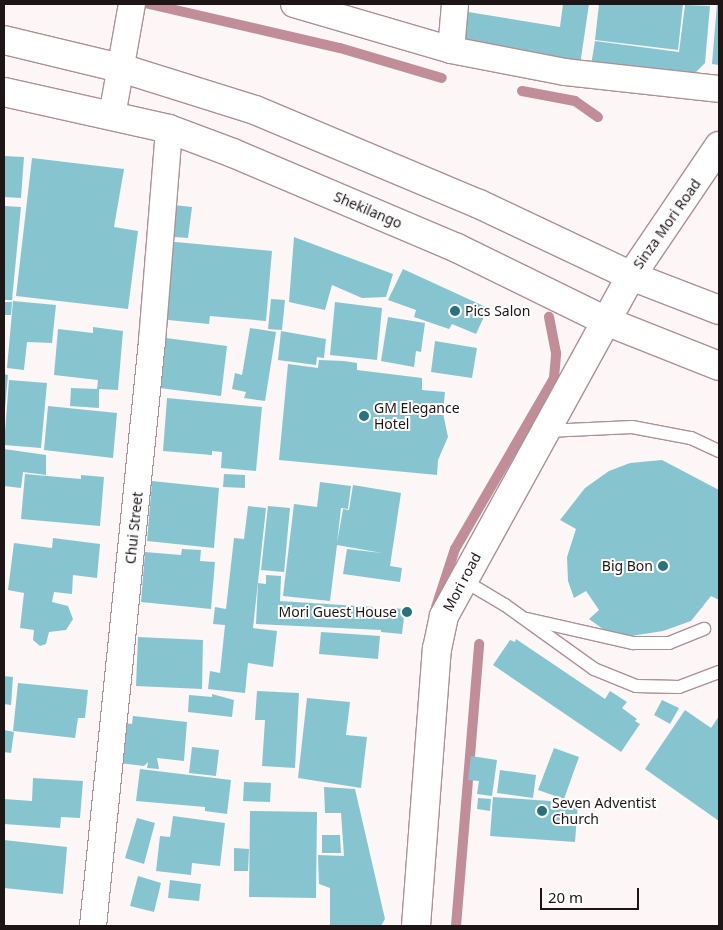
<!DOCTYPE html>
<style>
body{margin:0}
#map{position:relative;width:723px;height:930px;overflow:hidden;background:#fcf6f7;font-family:"Noto Sans",sans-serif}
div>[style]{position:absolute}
.stream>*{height:10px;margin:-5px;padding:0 5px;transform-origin:5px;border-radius:5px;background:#c18d99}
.building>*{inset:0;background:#86c5cf}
.roads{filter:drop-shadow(1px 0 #ac9196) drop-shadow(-1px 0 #ac9196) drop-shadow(0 1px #ac9196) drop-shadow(0 -1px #ac9196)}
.lane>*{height:12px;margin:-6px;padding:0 6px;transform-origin:6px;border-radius:6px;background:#fff}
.street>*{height:26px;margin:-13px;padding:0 13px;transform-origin:13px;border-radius:13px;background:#fff}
.secondary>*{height:28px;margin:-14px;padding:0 14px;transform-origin:14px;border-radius:14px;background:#fff}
.dots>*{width:14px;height:14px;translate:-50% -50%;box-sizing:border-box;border:2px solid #fff;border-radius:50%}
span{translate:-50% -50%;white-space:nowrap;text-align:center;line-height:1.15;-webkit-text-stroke:4px #fff;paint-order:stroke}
.street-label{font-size:14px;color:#1e1517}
.poi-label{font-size:14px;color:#1e1517}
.left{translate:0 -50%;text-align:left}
.right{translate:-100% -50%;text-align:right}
.frame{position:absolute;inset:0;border:5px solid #1e1517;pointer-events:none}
.scale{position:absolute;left:540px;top:888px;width:99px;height:22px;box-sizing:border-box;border:2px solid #1e1517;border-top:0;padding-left:6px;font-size:15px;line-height:18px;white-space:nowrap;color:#1e1517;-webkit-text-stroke:4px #fff;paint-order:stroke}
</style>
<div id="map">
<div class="stream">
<i style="left:149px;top:4px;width:196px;rotate:13deg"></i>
<i style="left:340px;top:48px;width:106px;rotate:16.4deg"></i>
<i style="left:522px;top:91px;width:54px;rotate:10.7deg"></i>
<i style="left:575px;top:101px;width:28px;rotate:35deg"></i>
<i style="left:436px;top:607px;width:61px;rotate:-71.9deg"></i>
<i style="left:455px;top:549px;width:198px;rotate:-59.9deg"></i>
<i style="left:554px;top:378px;width:25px;rotate:-85deg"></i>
<i style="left:556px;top:353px;width:37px;rotate:-101deg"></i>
<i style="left:456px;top:926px;width:283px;rotate:-85.3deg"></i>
</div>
<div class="building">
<i style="clip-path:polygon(563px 4px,589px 4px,580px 65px,457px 44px,462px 11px,560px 27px)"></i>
<i style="clip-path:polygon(599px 4px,683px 4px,678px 50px,595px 40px)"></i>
<i style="clip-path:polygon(717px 4px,719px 4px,719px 65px,712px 64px)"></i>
<i style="clip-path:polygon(685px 5px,710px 6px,705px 63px,691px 77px,591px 65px,595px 41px,679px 52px)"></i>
<i style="clip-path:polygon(4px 156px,24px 157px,21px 198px,4px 197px)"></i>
<i style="clip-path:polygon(32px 158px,124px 169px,114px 227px,138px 231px,128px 309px,16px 296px)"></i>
<i style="clip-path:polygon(165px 204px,192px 207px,188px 238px,162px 236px)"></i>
<i style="clip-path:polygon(4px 206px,21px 207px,12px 300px,4px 300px)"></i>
<i style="clip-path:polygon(294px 237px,393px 274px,386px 297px,362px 298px,332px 285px,325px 310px,289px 302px)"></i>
<i style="clip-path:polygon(165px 241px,272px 251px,266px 321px,210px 316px,209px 324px,158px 319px)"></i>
<i style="clip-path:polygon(403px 269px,488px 308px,476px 334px,452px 324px,449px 329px,414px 317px,416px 310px,388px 300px)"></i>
<i style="clip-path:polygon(271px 299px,285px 300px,282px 330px,268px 329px)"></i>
<i style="clip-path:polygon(13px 301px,56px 305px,52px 343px,27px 342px,24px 370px,7px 368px)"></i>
<i style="clip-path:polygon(4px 302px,12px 302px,11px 315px,4px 315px)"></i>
<i style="clip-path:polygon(335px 302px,382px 308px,377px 360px,330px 355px)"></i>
<i style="clip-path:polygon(388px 317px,425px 323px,421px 352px,416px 351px,414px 367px,381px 361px)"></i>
<i style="clip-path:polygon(93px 327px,123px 331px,118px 390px,99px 389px,99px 408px,70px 406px,71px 388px,97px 389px,98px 380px,54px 375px,58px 329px,93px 333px)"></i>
<i style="clip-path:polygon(250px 328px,276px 332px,265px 401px,244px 398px,246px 392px,232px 389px,235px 373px,242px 375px)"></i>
<i style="clip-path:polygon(281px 331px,326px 339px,324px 358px,317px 357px,316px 365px,278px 360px)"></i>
<i style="clip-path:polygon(166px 338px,227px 346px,221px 396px,152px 387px,162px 367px)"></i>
<i style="clip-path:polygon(435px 341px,477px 348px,472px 378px,431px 372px)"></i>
<i style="clip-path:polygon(319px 360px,344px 361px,357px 363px,357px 370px,422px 378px,422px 390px,445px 392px,443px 413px,448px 437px,438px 460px,437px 475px,279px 460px,288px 364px,318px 368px)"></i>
<i style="clip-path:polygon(4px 374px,8px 375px,5px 409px,4px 409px)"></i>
<i style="clip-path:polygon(9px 380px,47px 383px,41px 448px,4px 445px)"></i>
<i style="clip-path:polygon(167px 398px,262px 407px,256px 471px,221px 468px,222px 452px,212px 451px,212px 455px,163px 451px)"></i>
<i style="clip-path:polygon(48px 406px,117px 413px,113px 458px,44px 450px)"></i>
<i style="clip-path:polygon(4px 449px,46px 455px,46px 475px,23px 472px,21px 488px,4px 486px)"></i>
<i style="clip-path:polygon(662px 460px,719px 490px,719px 600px,711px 596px,691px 621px,663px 631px,631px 636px,607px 632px,589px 619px,599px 610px,586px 591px,574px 598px,568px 581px,567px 557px,576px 529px,560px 520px,585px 488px,609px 471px,630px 463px)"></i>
<i style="clip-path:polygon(25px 474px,81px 479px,81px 475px,104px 477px,100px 526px,21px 519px)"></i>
<i style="clip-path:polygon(224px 474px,245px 475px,245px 488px,223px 487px)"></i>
<i style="clip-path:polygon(152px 481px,219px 488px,214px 548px,147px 541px)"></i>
<i style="clip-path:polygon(320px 482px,351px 486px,348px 509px,341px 508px,337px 543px,343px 509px,349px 510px,353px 485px,401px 493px,390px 566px,402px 568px,400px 582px,343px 574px,347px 549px,382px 553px,337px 545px,330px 601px,283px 596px,294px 504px,317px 507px)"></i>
<i style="clip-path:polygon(248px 506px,266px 508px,253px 628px,277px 631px,273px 667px,248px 663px,245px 693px,208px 689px,210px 671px,220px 673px,225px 625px,213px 624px,215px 607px,226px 609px,234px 538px,244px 539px)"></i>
<i style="clip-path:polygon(268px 506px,290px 508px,284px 572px,261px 570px)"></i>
<i style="clip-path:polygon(53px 538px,100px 544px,97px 578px,73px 575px,72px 594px,54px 592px,52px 602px,68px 606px,73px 619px,66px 630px,49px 632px,46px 644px,40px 646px,33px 640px,34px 630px,20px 628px,24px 593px,8px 590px,14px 543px,52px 548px)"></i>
<i style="clip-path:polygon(182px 549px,201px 550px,200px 561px,215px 562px,211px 609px,141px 602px,145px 552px,181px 555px)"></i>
<i style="clip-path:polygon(266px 575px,281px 576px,280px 601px,405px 609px,402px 634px,381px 632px,381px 630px,256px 624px,258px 583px,266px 584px)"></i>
<i style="clip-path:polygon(321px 632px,380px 636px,378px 659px,319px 654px)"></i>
<i style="clip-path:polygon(138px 637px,203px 640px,202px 689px,136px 686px)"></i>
<i style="clip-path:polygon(516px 639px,605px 699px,610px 691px,627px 702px,622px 708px,637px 719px,635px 721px,640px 724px,621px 752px,493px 665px,510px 640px,515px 642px)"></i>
<i style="clip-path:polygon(4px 676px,13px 677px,11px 705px,4px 704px)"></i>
<i style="clip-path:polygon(18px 683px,88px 690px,85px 718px,78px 718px,75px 738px,13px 731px)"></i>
<i style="clip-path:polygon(257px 691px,299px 693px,295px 768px,262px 766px,265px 720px,255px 720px)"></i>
<i style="clip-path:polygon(212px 694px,234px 700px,232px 717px,188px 712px,189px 695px,212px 697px)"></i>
<i style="clip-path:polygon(307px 698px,350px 702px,346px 735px,367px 737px,361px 788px,298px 778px)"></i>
<i style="clip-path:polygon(662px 700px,679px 708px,670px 724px,654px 715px)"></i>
<i style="clip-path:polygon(685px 710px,711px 728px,719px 716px,719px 821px,645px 769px)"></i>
<i style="clip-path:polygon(133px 716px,187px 722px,184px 761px,157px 758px,159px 769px,147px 768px,148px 762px,144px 766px,119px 763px,123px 723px,132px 724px)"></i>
<i style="clip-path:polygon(4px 730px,14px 732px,11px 753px,4px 752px)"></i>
<i style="clip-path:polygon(192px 747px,219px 750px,216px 776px,189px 773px)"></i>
<i style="clip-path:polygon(554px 748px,579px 757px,564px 799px,538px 790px)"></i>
<i style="clip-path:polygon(471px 756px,497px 760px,492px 796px,477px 794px,479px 781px,468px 780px)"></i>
<i style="clip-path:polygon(140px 769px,231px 780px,227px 814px,205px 811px,205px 807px,136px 801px)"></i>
<i style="clip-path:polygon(500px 770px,536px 775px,533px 798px,497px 793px)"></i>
<i style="clip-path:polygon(33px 778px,83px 781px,80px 818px,61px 817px,60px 828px,4px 824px,4px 799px,32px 801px)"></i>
<i style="clip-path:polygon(244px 782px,271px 783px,270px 802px,243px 801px)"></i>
<i style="clip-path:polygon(324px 787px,355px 789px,385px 919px,381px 926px,330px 926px,330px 888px,319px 884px,318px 855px,344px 856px,341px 813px,325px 813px)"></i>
<i style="clip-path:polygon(493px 797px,578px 803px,575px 842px,490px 836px)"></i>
<i style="clip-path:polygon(478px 798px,491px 799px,490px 811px,477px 809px)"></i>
<i style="clip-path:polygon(250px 811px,317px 812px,316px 898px,249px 897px)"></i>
<i style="clip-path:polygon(173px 816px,225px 823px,220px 866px,192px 863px,191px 875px,156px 871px,160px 836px,170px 837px)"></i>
<i style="clip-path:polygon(137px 818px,155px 823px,144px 864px,125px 858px)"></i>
<i style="clip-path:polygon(322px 835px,340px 835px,341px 853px,322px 853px)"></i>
<i style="clip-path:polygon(4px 840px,67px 847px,63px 894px,4px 888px)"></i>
<i style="clip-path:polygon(234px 848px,249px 849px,248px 871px,234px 871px)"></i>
<i style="clip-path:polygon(138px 876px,161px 883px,154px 912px,130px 906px)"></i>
<i style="clip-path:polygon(170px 880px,201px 884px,199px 901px,168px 898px)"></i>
</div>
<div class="roads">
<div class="lane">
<i style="left:547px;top:431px;width:85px;rotate:-2.7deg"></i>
<i style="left:632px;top:427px;width:60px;rotate:10.6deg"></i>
<i style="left:691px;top:438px;width:31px;rotate:25deg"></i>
<i style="left:463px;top:580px;width:49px;rotate:30.8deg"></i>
<i style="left:505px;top:605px;width:110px;rotate:35.7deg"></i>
<i style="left:594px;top:669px;width:45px;rotate:22deg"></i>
<i style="left:636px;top:686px;width:43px;rotate:1.3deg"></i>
<i style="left:679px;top:687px;width:43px;rotate:-20.6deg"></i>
<i style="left:527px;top:619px;width:109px;rotate:12.8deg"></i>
<i style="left:633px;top:643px;width:36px"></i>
<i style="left:669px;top:643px;width:38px;rotate:-22deg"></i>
</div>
<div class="street">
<i style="left:294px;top:4px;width:164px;rotate:16.3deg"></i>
<i style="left:451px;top:50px;width:116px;rotate:10.9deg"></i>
<i style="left:565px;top:72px;width:155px;rotate:6.3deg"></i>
<i style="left:451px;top:50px;width:46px;rotate:-85deg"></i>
<i style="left:112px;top:116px;width:114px;rotate:-79.9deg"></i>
<i style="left:93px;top:926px;width:588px;rotate:-84.24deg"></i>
<i style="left:152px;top:341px;width:213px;rotate:-85.4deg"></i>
</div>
<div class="secondary">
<i style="left:4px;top:40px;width:120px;rotate:13.5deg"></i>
<i style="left:121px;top:68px;width:140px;rotate:17.4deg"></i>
<i style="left:255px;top:110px;width:243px;rotate:22.8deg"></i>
<i style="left:479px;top:204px;width:168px;rotate:25.3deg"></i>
<i style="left:631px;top:276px;width:94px;rotate:21.1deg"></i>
<i style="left:4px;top:92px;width:169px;rotate:12.6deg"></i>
<i style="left:169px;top:129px;width:68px;rotate:20.6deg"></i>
<i style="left:233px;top:153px;width:243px;rotate:23deg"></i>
<i style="left:457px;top:248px;width:168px;rotate:26.1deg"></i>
<i style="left:608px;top:322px;width:119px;rotate:21.6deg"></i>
<i style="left:416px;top:926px;width:278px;rotate:-85.7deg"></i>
<i style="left:437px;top:649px;width:34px;rotate:-78deg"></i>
<i style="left:444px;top:616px;width:388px;rotate:-61.2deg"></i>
<i style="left:631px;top:276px;width:157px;rotate:-55.9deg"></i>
</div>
</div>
<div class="dots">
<i style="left:455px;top:311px;background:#29717b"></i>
<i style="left:364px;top:416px;background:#29717b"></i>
<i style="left:663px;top:566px;background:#29717b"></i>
<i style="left:407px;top:612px;background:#29717b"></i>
<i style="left:542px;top:811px;background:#29717b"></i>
</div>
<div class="street-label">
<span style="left:368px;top:210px;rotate:23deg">Shekilango</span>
<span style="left:667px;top:224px;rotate:-55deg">Sinza Mori Road</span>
<span style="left:134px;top:528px;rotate:-84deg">Chui Street</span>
<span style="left:462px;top:582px;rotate:-62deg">Mori road</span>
</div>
<div class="poi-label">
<span class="left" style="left:465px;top:311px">Pics Salon</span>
<span class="left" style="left:374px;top:416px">GM Elegance<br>Hotel</span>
<span class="right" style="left:653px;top:566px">Big Bon</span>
<span class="right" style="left:397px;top:612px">Mori Guest House</span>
<span class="left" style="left:552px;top:811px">Seven Adventist<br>Church</span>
</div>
<div class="frame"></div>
<div class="scale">20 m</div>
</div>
